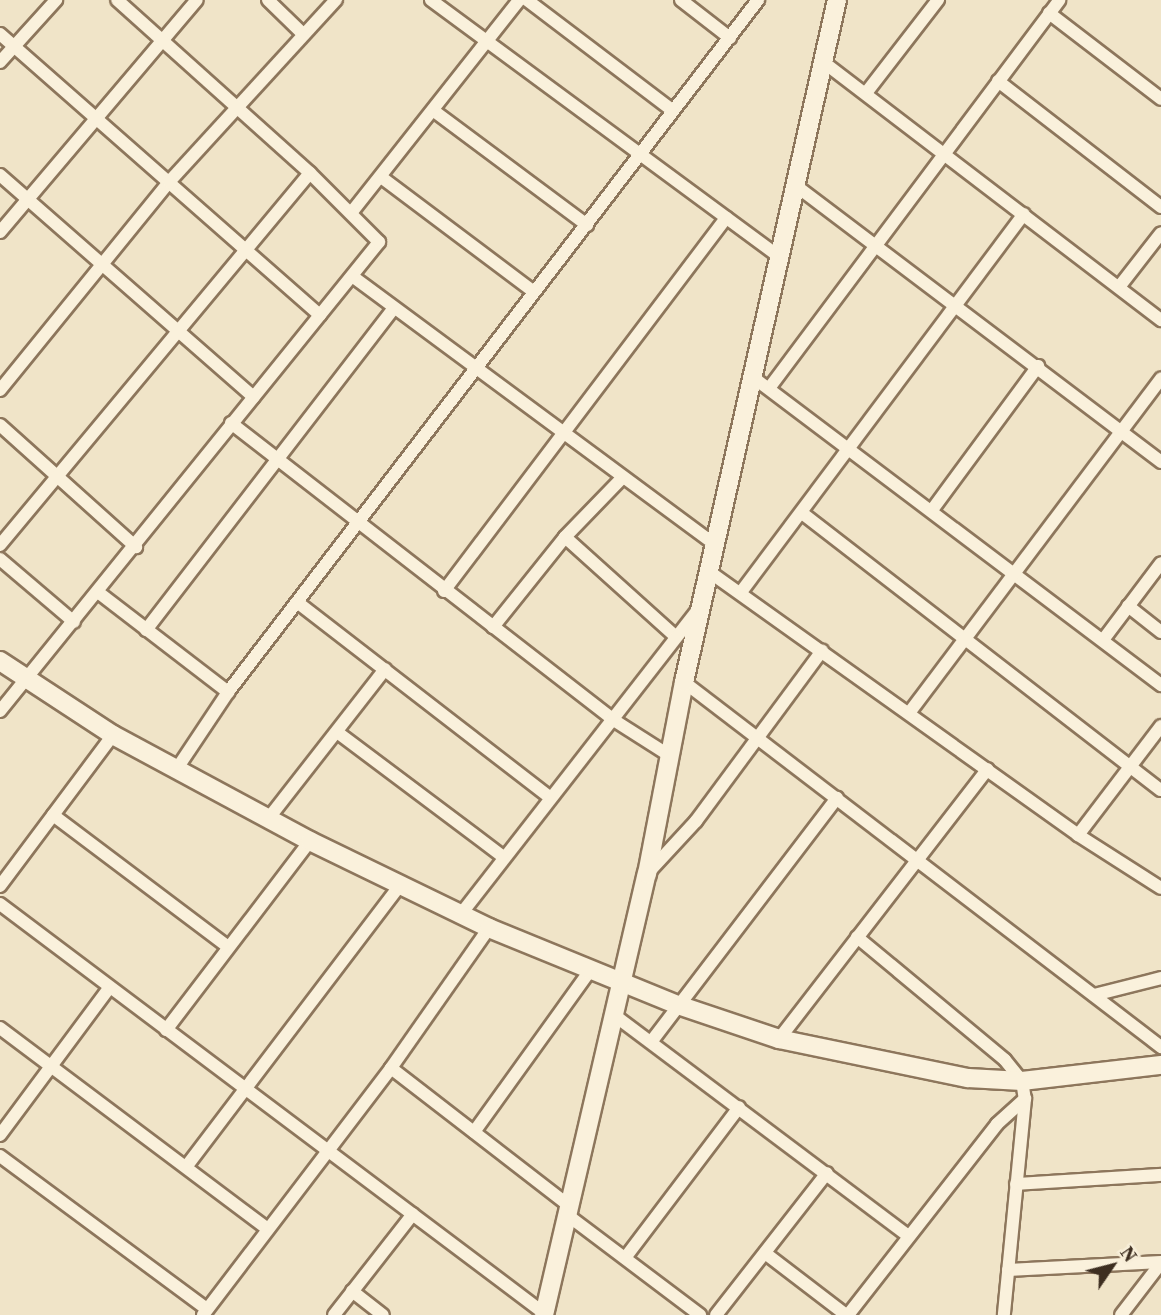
<!DOCTYPE html>
<style>
body{margin:0}
#map{position:relative;width:1161px;height:1315px;overflow:hidden;background:#f0e4c8;font-family:"Source Serif 4",serif}
div>[style]{position:absolute}
.roads{filter:drop-shadow(2px 0 #8d765c) drop-shadow(-2px 0 #8d765c) drop-shadow(0 2px #8d765c) drop-shadow(0 -2px #8d765c)}
.street>*{height:12px;margin:-6px;padding:0 6px;transform-origin:6px;border-radius:6px;background:#faf1dc}
.secondary>*{height:18px;margin:-9px;padding:0 9px;transform-origin:9px;border-radius:9px;background:#faf1dc}
span{translate:-50% -50%;white-space:nowrap;text-align:center;line-height:1.15;-webkit-text-stroke:6px #f7eed8;paint-order:stroke}
.north{position:absolute;left:1077px;top:1231px;width:70px;height:70px;-webkit-text-stroke:5px #f7eed8;paint-order:stroke;rotate:55deg;font-size:19px;font-weight:700;line-height:28px;text-align:center;color:#3d2e20}
.north::after{content:'';display:block;margin:auto;width:24px;height:32px;background:#3d2e20;clip-path:polygon(50% 0,100% 100%,50% 72%,0 100%)}
</style>
<div id="map">
<div class="roads">
<div class="street">
<i style="left:268px;top:0;width:49px;rotate:44.2deg"></i>
<i style="left:431px;top:0;width:433px;rotate:36.4deg"></i>
<i style="left:527px;top:0;width:183px;rotate:37.2deg"></i>
<i style="left:681px;top:0;width:62px;rotate:37.8deg"></i>
<i style="left:1049px;top:13px;width:141px;rotate:37.5deg"></i>
<i style="left:0;top:34px;width:426px;rotate:41.3deg"></i>
<i style="left:822px;top:61px;width:427px;rotate:37.4deg"></i>
<i style="left:0;top:62px;width:84px;rotate:-47.9deg"></i>
<i style="left:998px;top:81px;width:206px;rotate:37.7deg"></i>
<i style="left:866px;top:93px;width:118px;rotate:-52.3deg"></i>
<i style="left:434px;top:111px;width:191px;rotate:36.7deg"></i>
<i style="left:0;top:175px;width:337px;rotate:41.2deg"></i>
<i style="left:381px;top:177px;width:191px;rotate:36.9deg"></i>
<i style="left:795px;top:185px;width:459px;rotate:37.1deg"></i>
<i style="left:351px;top:213px;width:271px;rotate:-51.7deg"></i>
<i style="left:0;top:232px;width:304px;rotate:-49.7deg"></i>
<i style="left:352px;top:276px;width:454px;rotate:36.5deg"></i>
<i style="left:1119px;top:287px;width:68px;rotate:-52.1deg"></i>
<i style="left:754px;top:378px;width:510px;rotate:37.03deg"></i>
<i style="left:770px;top:387px;width:483px;rotate:-53.2deg"></i>
<i style="left:0;top:390px;width:268px;rotate:-50.9deg"></i>
<i style="left:169px;top:182px;width:247px;rotate:-47.5deg"></i>
<i style="left:231px;top:423px;width:482px;rotate:37.8deg"></i>
<i style="left:612px;top:719px;width:69px;rotate:32.5deg"></i>
<i style="left:0;top:425px;width:183px;rotate:41.9deg"></i>
<i style="left:932px;top:510px;width:179px;rotate:-53.6deg"></i>
<i style="left:802px;top:513px;width:453px;rotate:37.7deg"></i>
<i style="left:565px;top:537px;width:148px;rotate:42deg"></i>
<i style="left:0;top:545px;width:484px;rotate:-50.2deg"></i>
<i style="left:0;top:559px;width:97px;rotate:40.4deg"></i>
<i style="left:711px;top:573px;width:451px;rotate:35.5deg"></i>
<i style="left:1078px;top:835px;width:98px;rotate:32.6deg"></i>
<i style="left:444px;top:591px;width:468px;rotate:-52.9deg"></i>
<i style="left:741px;top:592px;width:472px;rotate:-53.2deg"></i>
<i style="left:99px;top:593px;width:163px;rotate:37.5deg"></i>
<i style="left:297px;top:602px;width:319px;rotate:37.7deg"></i>
<i style="left:1128px;top:606px;width:42px;rotate:38.2deg"></i>
<i style="left:493px;top:627px;width:115px;rotate:-51.3deg"></i>
<i style="left:565px;top:537px;width:83px;rotate:-46deg"></i>
<i style="left:146px;top:630px;width:404px;rotate:-52.4deg"></i>
<i style="left:1103px;top:640px;width:96px;rotate:-53deg"></i>
<i style="left:684px;top:682px;width:601px;rotate:37.42deg"></i>
<i style="left:0;top:711px;width:603px;rotate:-51.06deg"></i>
<i style="left:379px;top:242px;width:98px;rotate:-135deg"></i>
<i style="left:310px;top:173px;width:259px;rotate:-138.1deg"></i>
<i style="left:909px;top:713px;width:419px;rotate:-53deg"></i>
<i style="left:337px;top:732px;width:206px;rotate:36.9deg"></i>
<i style="left:176px;top:770px;width:94px;rotate:-56.3deg"></i>
<i style="left:228px;top:692px;width:872px;rotate:-52.55deg"></i>
<i style="left:53px;top:815px;width:219px;rotate:37deg"></i>
<i style="left:268px;top:819px;width:190px;rotate:-52deg"></i>
<i style="left:1078px;top:835px;width:137px;rotate:-52.7deg"></i>
<i style="left:648px;top:873px;width:71px;rotate:-47.3deg"></i>
<i style="left:696px;top:821px;width:212px;rotate:-53.5deg"></i>
<i style="left:0;top:886px;width:189px;rotate:-53.2deg"></i>
<i style="left:0;top:904px;width:682px;rotate:36.95deg"></i>
<i style="left:461px;top:914px;width:385px;rotate:-52.1deg"></i>
<i style="left:857px;top:937px;width:192px;rotate:39.7deg"></i>
<i style="left:1005px;top:1060px;width:27px;rotate:51deg"></i>
<i style="left:1022px;top:1081px;width:18px;rotate:81deg"></i>
<i style="left:1025px;top:1099px;width:217px;rotate:95.6deg"></i>
<i style="left:1094px;top:995px;width:69px;rotate:-14.2deg"></i>
<i style="left:614px;top:1015px;width:368px;rotate:36.9deg"></i>
<i style="left:0;top:1028px;width:335px;rotate:36.9deg"></i>
<i style="left:166px;top:1030px;width:238px;rotate:-52.7deg"></i>
<i style="left:779px;top:1039px;width:341px;rotate:-52.3deg"></i>
<i style="left:651px;top:1042px;width:307px;rotate:-52.7deg"></i>
<i style="left:391px;top:1068px;width:224px;rotate:37.7deg"></i>
<i style="left:474px;top:1132px;width:202px;rotate:-54.3deg"></i>
<i style="left:0;top:1135px;width:184px;rotate:-53.4deg"></i>
<i style="left:0;top:1156px;width:257px;rotate:36.5deg"></i>
<i style="left:186px;top:1167px;width:354px;rotate:-52.8deg"></i>
<i style="left:1016px;top:1184px;width:145px;rotate:-3.6deg"></i>
<i style="left:566px;top:1214px;width:168px;rotate:37deg"></i>
<i style="left:765px;top:1253px;width:102px;rotate:37.4deg"></i>
<i style="left:625px;top:1258px;width:189px;rotate:-52.9deg"></i>
<i style="left:1008px;top:1270px;width:153px;rotate:-3deg"></i>
<i style="left:352px;top:1291px;width:39px;rotate:38deg"></i>
<i style="left:203px;top:1315px;width:310px;rotate:-52.7deg"></i>
<i style="left:391px;top:1068px;width:171px;rotate:-55deg"></i>
<i style="left:334px;top:1315px;width:128px;rotate:-52deg"></i>
<i style="left:716px;top:1315px;width:180px;rotate:-52deg"></i>
<i style="left:848px;top:1315px;width:242px;rotate:-52deg"></i>
<i style="left:997px;top:1124px;width:38px;rotate:-42deg"></i>
<i style="left:1121px;top:1315px;width:66px;rotate:-52.4deg"></i>
</div>
<div class="secondary">
<i style="left:0;top:661px;width:135px;rotate:33.2deg"></i>
<i style="left:113px;top:735px;width:224px;rotate:28.3deg"></i>
<i style="left:310px;top:841px;width:199px;rotate:25.9deg"></i>
<i style="left:489px;top:928px;width:204px;rotate:22.2deg"></i>
<i style="left:678px;top:1005px;width:107px;rotate:18.6deg"></i>
<i style="left:779px;top:1039px;width:193px;rotate:11.7deg"></i>
<i style="left:968px;top:1078px;width:54px;rotate:3.2deg"></i>
<i style="left:1022px;top:1081px;width:140px;rotate:-6.6deg"></i>
<i style="left:544px;top:1315px;width:453px;rotate:-76.9deg"></i>
<i style="left:647px;top:874px;width:196px;rotate:-79.1deg"></i>
<i style="left:684px;top:682px;width:699px;rotate:-77.36deg"></i>
</div>
</div>
<div class="north">N</div>
</div>
